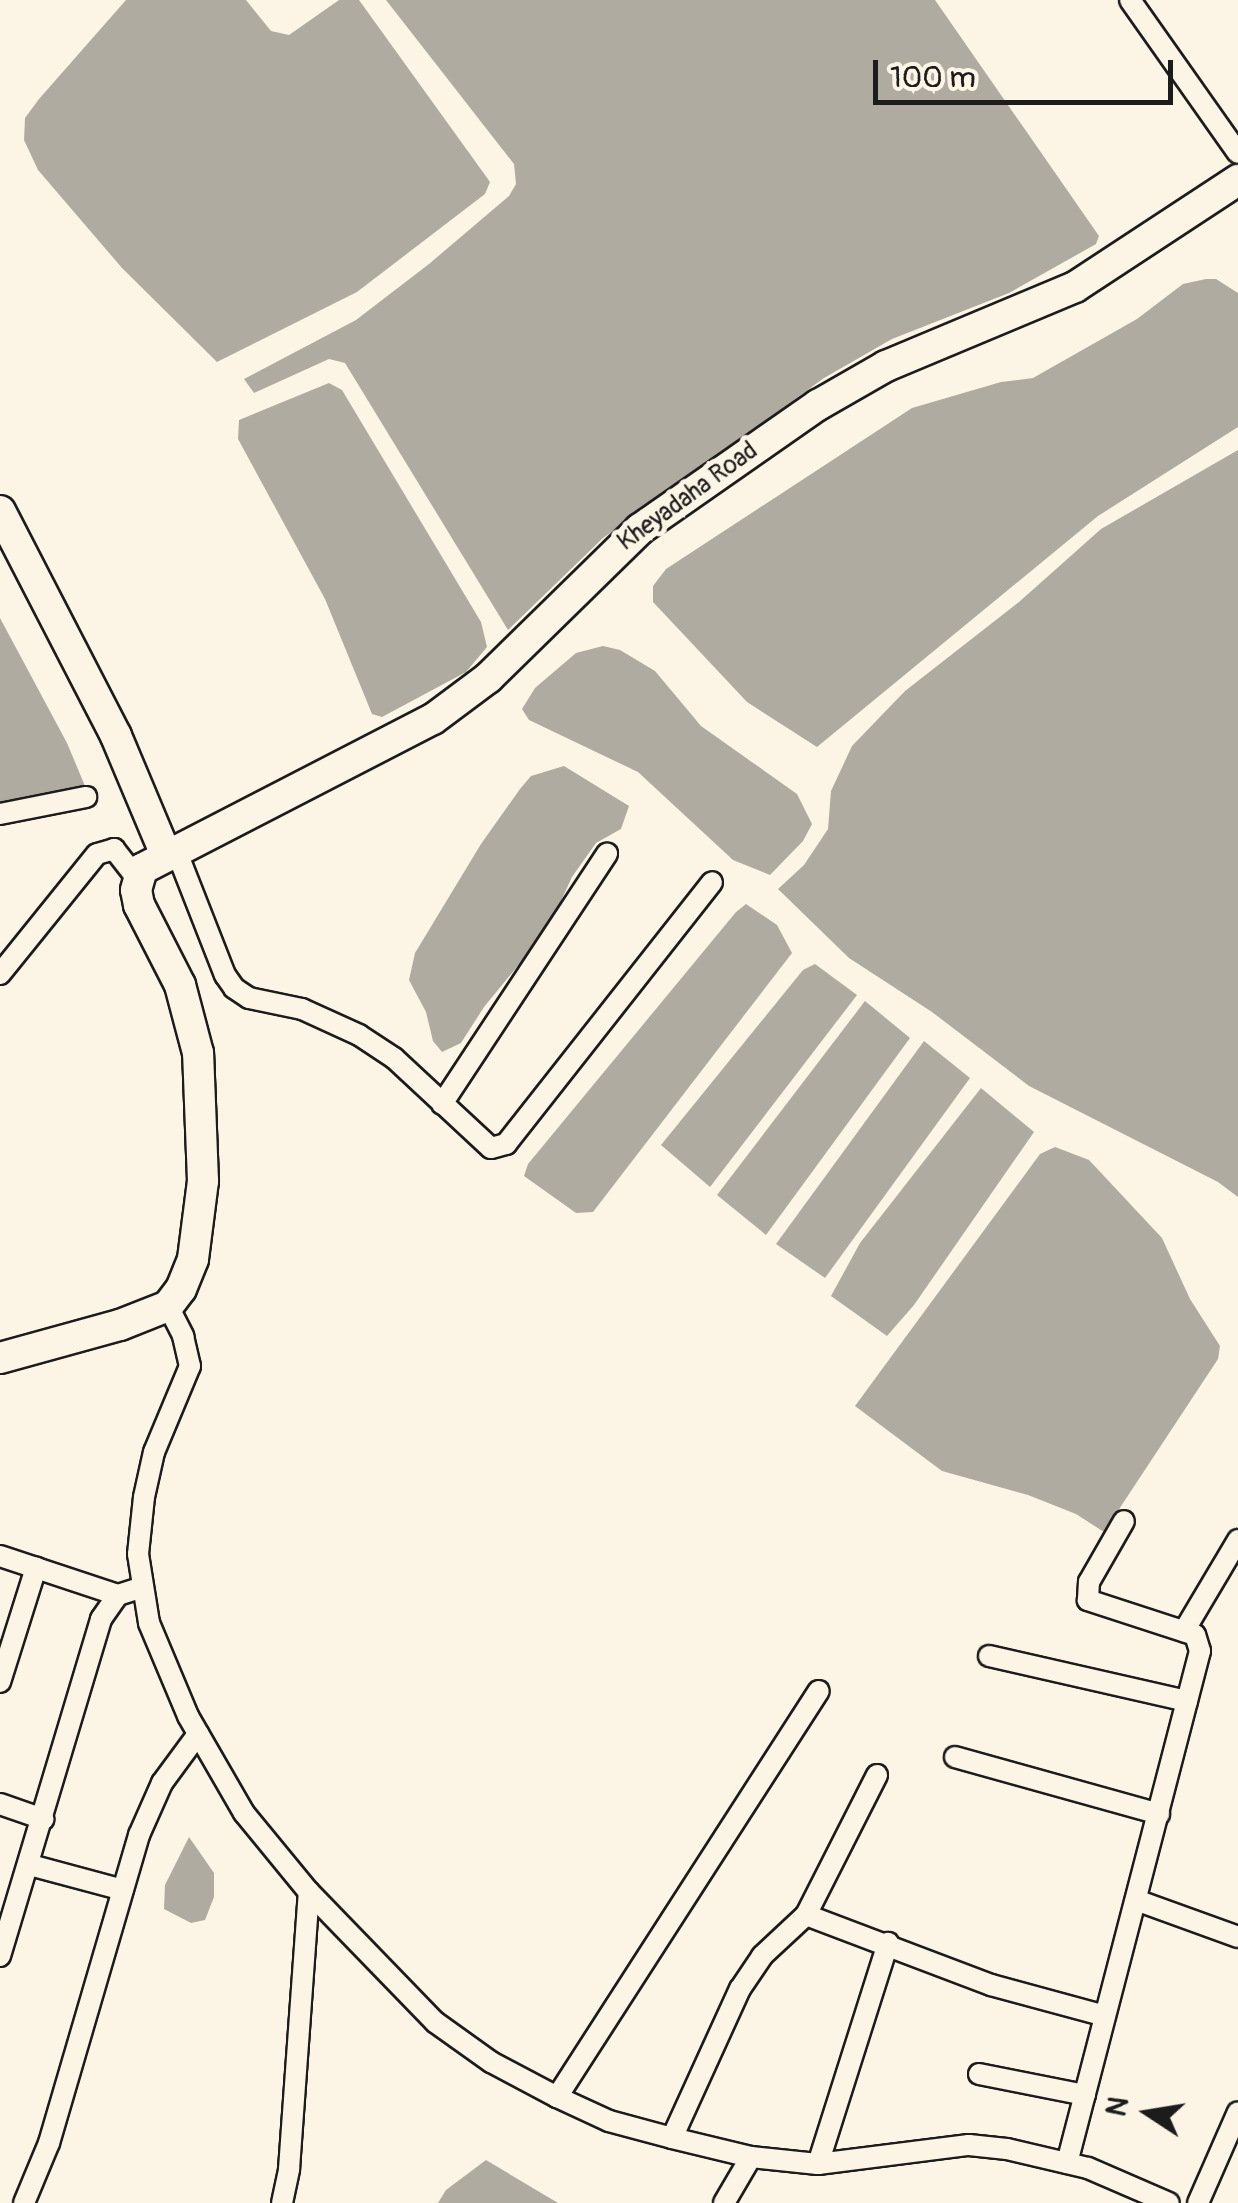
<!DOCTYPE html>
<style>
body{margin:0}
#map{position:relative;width:1238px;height:2203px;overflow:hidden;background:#fcf5e5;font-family:Pangolin,sans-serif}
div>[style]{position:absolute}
.water>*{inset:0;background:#b0aba1}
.roads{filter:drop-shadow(2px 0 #1c1c1c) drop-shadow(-2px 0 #1c1c1c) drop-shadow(0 2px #1c1c1c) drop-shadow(0 -2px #1c1c1c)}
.street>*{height:20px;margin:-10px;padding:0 10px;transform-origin:10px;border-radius:10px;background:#fcf5e5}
.secondary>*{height:30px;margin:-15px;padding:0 15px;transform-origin:15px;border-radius:15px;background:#fcf5e5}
span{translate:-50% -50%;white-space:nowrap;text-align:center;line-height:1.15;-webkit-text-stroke:10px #fcf5e5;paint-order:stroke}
.street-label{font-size:25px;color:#1c1c1c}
.north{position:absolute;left:1098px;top:2063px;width:100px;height:100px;-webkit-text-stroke:8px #fcf5e5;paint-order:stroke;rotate:282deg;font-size:28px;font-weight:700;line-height:40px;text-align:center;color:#1c1c1c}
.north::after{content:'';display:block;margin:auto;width:35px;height:45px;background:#1c1c1c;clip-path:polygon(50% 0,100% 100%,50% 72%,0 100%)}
.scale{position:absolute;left:873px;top:60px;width:300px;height:45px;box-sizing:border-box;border:5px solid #1c1c1c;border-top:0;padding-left:12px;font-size:30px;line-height:35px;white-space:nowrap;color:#1c1c1c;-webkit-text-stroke:8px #fcf5e5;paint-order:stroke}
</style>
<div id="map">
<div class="water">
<i style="clip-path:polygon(126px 0,246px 0,271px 31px,289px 35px,339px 0,359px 0,485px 175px,490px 182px,485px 194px,357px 292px,217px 362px,122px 268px,38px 170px,24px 140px,25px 118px,39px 99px)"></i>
<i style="clip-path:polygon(386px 0,935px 0,1099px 236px,1096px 244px,1009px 293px,892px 339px,824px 378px,603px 538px,508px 630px,345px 363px,329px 359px,254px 393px,244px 379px,356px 320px,429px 264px,509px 196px,516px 184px,514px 164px)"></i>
<i style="clip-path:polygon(1206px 279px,1216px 279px,1238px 293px,1238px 427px,1098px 516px,817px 747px,747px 702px,653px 602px,653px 586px,666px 569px,912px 408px,1001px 382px,1033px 378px,1137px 319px,1183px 284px)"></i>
<i style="clip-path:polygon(329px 383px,342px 390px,481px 622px,487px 647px,466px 672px,382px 717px,372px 714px,325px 599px,238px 439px,239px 420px)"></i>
<i style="clip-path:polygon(1238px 450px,1238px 1197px,1218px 1182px,1029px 1086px,932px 1012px,849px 958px,778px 889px,804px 865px,828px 829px,831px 791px,852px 746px,905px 691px,1019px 602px,1101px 529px)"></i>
<i style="clip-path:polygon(0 618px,67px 743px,85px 786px,0 802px)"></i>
<i style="clip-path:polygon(603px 646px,620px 650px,655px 671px,701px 726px,797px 794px,812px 824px,803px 841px,770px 875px,733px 860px,638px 772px,529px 720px,522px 709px,535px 688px,576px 653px)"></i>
<i style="clip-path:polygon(564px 766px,629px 806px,621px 829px,596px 843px,572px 877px,548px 929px,484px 1007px,461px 1043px,442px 1052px,433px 1041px,426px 1012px,409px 980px,415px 953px,481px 844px,520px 789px,531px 776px)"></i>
<i style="clip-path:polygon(746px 904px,777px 925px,792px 953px,593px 1212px,576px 1213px,524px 1176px,528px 1164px,736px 912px)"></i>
<i style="clip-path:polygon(815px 964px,857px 995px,710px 1187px,661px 1145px,803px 970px)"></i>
<i style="clip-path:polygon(865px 1001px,910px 1038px,766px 1235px,717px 1195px)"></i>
<i style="clip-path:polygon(924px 1041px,970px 1078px,825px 1278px,776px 1244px)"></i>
<i style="clip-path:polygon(981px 1088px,1034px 1132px,914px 1305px,887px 1336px,831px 1296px,860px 1243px)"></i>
<i style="clip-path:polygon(1055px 1147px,1089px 1160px,1162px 1238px,1190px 1299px,1220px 1346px,1218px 1359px,1104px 1532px,1076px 1514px,1028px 1495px,942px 1471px,855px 1406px,1040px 1154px)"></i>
<i style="clip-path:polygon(189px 1837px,214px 1873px,214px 1897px,205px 1920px,191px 1923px,164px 1909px,165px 1885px)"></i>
<i style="clip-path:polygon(486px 2160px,558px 2203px,438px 2203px,446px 2190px)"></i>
</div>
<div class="roads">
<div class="street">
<i style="left:1130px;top:0;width:187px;rotate:54.8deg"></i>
<i style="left:0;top:814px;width:88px;rotate:-11.2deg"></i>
<i style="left:176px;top:850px;width:134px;rotate:68.6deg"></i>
<i style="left:225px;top:975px;width:16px;rotate:55deg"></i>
<i style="left:234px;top:988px;width:18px;rotate:34deg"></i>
<i style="left:249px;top:998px;width:54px;rotate:11.7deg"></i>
<i style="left:302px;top:1009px;width:63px;rotate:24.5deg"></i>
<i style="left:359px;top:1035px;width:42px;rotate:33.3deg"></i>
<i style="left:394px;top:1058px;width:132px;rotate:42.9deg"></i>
<i style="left:491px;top:1148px;width:16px;rotate:-15deg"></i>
<i style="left:506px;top:1144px;width:333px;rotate:-51.8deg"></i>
<i style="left:0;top:974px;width:154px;rotate:-51.1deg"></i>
<i style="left:97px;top:854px;width:18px;rotate:-16deg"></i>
<i style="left:114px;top:849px;width:39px;rotate:52deg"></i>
<i style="left:442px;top:1104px;width:300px;rotate:-56.6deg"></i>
<i style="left:168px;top:1306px;width:34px;rotate:63deg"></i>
<i style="left:183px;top:1336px;width:31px;rotate:77deg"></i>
<i style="left:190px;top:1366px;width:93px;rotate:112.7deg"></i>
<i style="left:154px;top:1452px;width:46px;rotate:102.5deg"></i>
<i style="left:144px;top:1497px;width:57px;rotate:96deg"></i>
<i style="left:138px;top:1554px;width:70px;rotate:80.9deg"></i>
<i style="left:149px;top:1623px;width:101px;rotate:67.2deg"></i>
<i style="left:188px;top:1716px;width:112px;rotate:60deg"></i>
<i style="left:244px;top:1813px;width:102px;rotate:50.6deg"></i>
<i style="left:309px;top:1892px;width:181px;rotate:45.9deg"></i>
<i style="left:435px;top:2022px;width:69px;rotate:35.5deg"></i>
<i style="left:491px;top:2062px;width:75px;rotate:27.9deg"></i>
<i style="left:557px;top:2097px;width:57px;rotate:24.8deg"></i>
<i style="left:609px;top:2121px;width:65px;rotate:15.1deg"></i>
<i style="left:672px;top:2138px;width:81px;rotate:13.5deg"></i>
<i style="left:751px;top:2157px;width:67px;rotate:6deg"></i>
<i style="left:818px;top:2164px;width:152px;rotate:-7.2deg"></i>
<i style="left:969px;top:2145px;width:38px;rotate:6deg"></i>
<i style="left:1007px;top:2149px;width:83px;rotate:13.2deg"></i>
<i style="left:1088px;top:2168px;width:88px;rotate:23.4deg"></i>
<i style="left:0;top:1556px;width:124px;rotate:18.3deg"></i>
<i style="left:1184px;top:1631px;width:106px;rotate:-59.3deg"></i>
<i style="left:989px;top:1656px;width:203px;rotate:12.8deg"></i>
<i style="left:0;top:1682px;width:120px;rotate:-72.5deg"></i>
<i style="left:955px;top:1757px;width:212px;rotate:15.6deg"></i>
<i style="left:0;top:1804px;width:46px;rotate:19.2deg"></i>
<i style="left:30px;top:1865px;width:96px;rotate:15deg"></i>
<i style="left:1136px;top:1900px;width:109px;rotate:19.9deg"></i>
<i style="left:806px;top:1915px;width:198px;rotate:20.7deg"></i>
<i style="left:991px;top:1985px;width:118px;rotate:15.2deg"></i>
<i style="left:0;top:1956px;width:352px;rotate:-73.3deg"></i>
<i style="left:101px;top:1619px;width:29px;rotate:-55deg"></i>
<i style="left:118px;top:1595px;width:23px;rotate:-18deg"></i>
<i style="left:979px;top:2074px;width:108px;rotate:11.2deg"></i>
<i style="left:557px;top:2097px;width:483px;rotate:-57.2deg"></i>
<i style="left:672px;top:2138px;width:164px;rotate:-65.5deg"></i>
<i style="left:740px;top:1989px;width:40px;rotate:-56deg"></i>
<i style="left:762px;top:1956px;width:60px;rotate:-43deg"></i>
<i style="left:806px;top:1915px;width:157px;rotate:-63.1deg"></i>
<i style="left:1067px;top:2163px;width:529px;rotate:-75.44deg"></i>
<i style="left:1200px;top:1651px;width:17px;rotate:-107deg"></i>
<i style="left:1195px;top:1635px;width:113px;rotate:-161.9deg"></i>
<i style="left:1088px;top:1600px;width:18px;rotate:-87deg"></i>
<i style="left:1089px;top:1582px;width:70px;rotate:-60.2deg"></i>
<i style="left:818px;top:2164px;width:232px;rotate:-72.4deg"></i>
<i style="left:24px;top:2203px;width:65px;rotate:-67.4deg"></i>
<i style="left:49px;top:2143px;width:321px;rotate:-73.7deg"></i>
<i style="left:139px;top:1835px;width:57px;rotate:-66.1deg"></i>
<i style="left:162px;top:1783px;width:61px;rotate:-53.7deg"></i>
<i style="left:282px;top:2203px;width:35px;rotate:-78deg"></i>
<i style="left:289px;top:2169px;width:278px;rotate:-85.9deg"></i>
<i style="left:724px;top:2203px;width:53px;rotate:-59.6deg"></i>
<i style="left:1198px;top:2203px;width:99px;rotate:-66.3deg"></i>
</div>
<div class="secondary">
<i style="left:0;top:511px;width:253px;rotate:62.7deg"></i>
<i style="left:116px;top:736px;width:129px;rotate:67.2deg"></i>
<i style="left:0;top:1358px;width:124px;rotate:-15.4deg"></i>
<i style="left:120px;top:1325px;width:52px;rotate:-21.6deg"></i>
<i style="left:168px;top:1306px;width:21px;rotate:-53deg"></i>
<i style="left:181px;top:1289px;width:32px;rotate:-68deg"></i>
<i style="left:193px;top:1259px;width:79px;rotate:-82.7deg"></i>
<i style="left:203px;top:1181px;width:128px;rotate:-92.2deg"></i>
<i style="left:198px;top:1053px;width:70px;rotate:-104.8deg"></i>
<i style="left:180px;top:985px;width:90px;rotate:-117.1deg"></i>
<i style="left:139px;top:905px;width:15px;rotate:-101deg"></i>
<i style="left:136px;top:890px;width:22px;rotate:-74deg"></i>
<i style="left:142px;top:869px;width:327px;rotate:-27.3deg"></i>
<i style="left:433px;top:719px;width:69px;rotate:-36.7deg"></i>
<i style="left:488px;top:678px;width:213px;rotate:-44.4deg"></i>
<i style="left:640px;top:529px;width:217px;rotate:-34.9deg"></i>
<i style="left:818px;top:405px;width:78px;rotate:-29.8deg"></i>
<i style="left:886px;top:366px;width:205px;rotate:-22.7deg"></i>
<i style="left:1075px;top:287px;width:195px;rotate:-33.3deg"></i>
</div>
</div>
<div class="street-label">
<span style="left:688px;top:497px;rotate:-36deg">Kheyadaha Road</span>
</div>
<div class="north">N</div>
<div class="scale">100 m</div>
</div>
